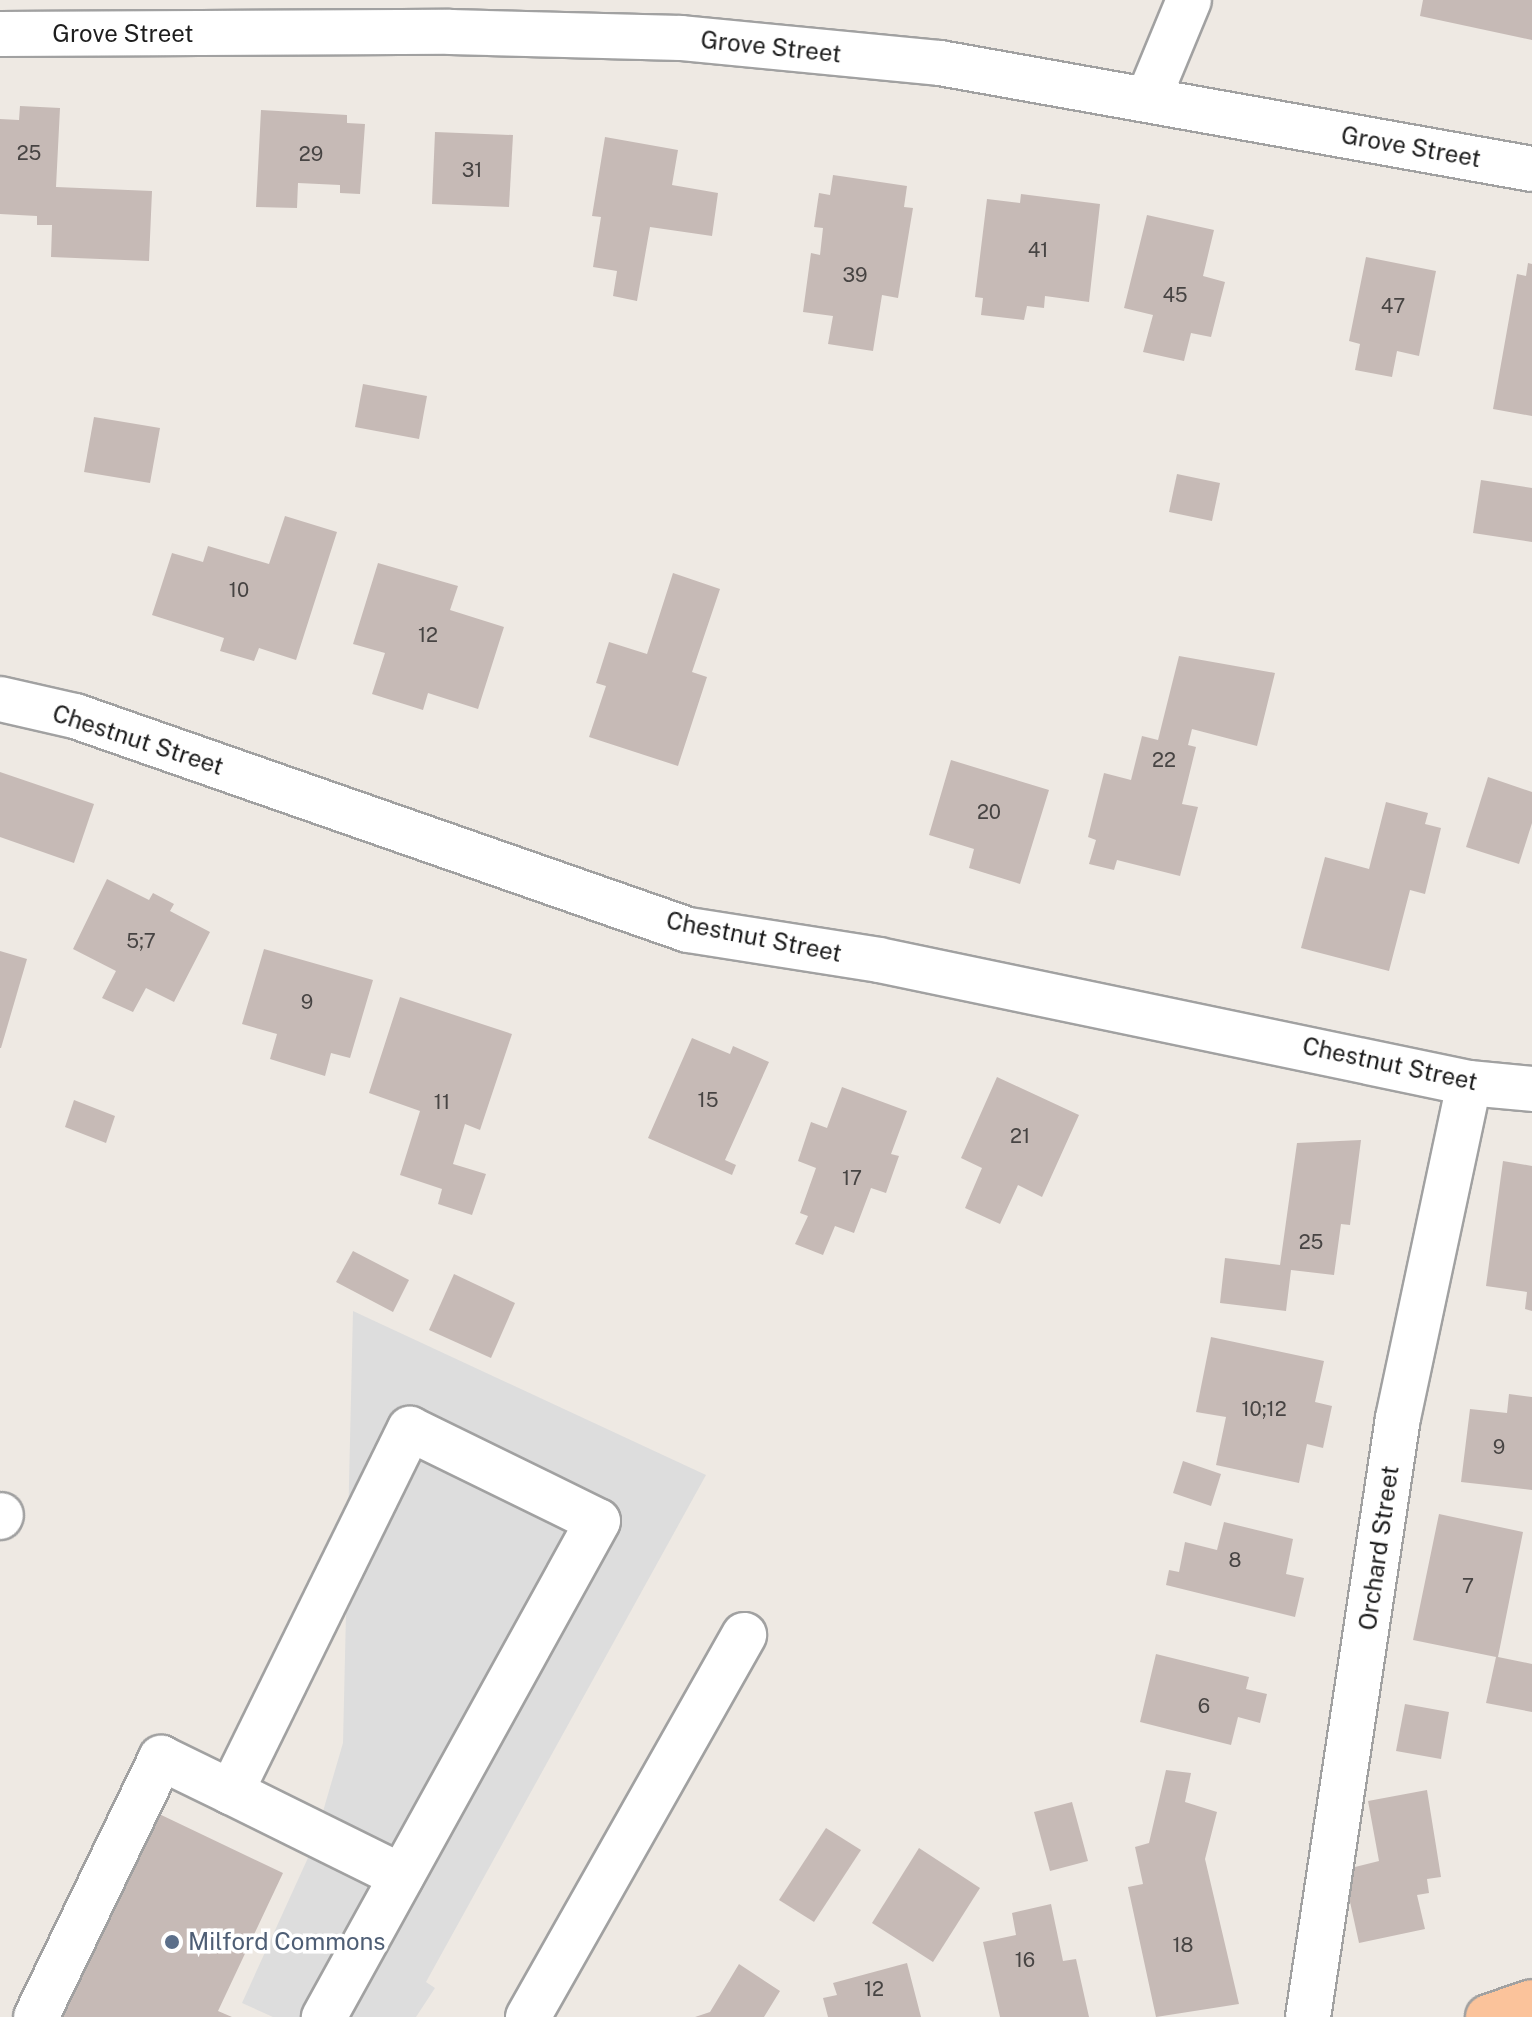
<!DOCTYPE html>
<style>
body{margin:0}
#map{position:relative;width:1532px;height:2017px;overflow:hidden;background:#eee9e3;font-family:"Public Sans",sans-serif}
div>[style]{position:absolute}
.parking>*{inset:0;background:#ddd}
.building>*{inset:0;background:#c6bab6}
.roads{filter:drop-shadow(2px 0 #a1a1a1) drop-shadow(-2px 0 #a1a1a1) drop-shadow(0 2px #a1a1a1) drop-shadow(0 -2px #a1a1a1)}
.minor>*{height:44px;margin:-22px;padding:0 22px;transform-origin:22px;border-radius:22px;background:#fff}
.major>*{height:44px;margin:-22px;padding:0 22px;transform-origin:22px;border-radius:22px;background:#fbc39b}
.dots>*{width:22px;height:22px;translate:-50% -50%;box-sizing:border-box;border:4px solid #fff;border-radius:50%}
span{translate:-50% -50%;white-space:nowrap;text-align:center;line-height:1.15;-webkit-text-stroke:7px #fff;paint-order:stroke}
.number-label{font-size:20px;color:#474443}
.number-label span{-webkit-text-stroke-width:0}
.street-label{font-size:24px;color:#1d1d1d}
.service-label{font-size:24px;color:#4e5e75}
.left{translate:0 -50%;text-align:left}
</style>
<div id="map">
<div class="parking">
<i style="clip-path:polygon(353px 1311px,706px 1475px,426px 1982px,435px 1988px,416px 2017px,273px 2017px,242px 2003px,312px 1849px,343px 1743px)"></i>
</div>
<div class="building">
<i style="clip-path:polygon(1423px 0,1532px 0,1532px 40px,1420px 16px)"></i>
<i style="clip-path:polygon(20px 106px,60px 108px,56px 187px,152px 191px,149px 261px,51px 257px,52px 225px,37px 225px,37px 216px,0 214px,0 119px,19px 120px)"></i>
<i style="clip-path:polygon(261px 110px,347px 115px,347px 123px,365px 124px,360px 194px,340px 193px,340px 185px,298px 183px,297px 208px,256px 207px)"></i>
<i style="clip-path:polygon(435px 132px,513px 135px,509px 207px,432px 204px)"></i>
<i style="clip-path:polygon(605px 137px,678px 150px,672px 185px,718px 193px,712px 236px,650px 227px,637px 301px,613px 296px,617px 271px,593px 267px,601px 217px,592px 216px)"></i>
<i style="clip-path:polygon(833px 175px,907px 186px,904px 207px,913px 208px,898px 298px,882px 295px,873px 351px,828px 344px,833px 316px,803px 312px,811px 253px,820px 255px,823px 228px,814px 227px,819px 193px,830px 195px)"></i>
<i style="clip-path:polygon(1021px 194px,1100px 204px,1089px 302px,1045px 296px,1044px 308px,1027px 306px,1024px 320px,981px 315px,983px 298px,975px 297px,987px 199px,1020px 203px)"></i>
<i style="clip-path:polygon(1147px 215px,1214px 230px,1203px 276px,1225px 282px,1211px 337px,1191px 333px,1184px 361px,1143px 352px,1153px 315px,1124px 308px)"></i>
<i style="clip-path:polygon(1366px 257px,1436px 271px,1419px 356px,1397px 351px,1392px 377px,1355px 370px,1360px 344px,1349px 341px)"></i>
<i style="clip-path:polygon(1528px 263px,1532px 264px,1532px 416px,1493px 409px,1517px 274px,1526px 276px)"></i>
<i style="clip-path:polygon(363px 384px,427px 396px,419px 439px,355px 427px)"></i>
<i style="clip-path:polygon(94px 417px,160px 428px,150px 483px,84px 472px)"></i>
<i style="clip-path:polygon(1177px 474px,1220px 483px,1212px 521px,1169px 512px)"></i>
<i style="clip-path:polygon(1481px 480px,1532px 488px,1532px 542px,1473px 533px)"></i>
<i style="clip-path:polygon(285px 516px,337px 532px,296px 660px,259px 648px,254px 661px,220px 651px,224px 638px,152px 615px,172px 553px,203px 562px,208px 546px,269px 564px)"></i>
<i style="clip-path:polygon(378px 563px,458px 586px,450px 610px,504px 627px,478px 709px,428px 693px,423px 710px,372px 694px,385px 653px,353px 644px)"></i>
<i style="clip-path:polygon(673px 573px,720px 589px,692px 672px,707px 677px,678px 766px,589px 737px,606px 686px,596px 683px,609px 642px,647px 654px)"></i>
<i style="clip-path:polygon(1179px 656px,1275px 673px,1257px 746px,1192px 729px,1188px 745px,1196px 747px,1182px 804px,1198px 807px,1180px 876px,1117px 860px,1114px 870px,1089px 864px,1096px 840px,1088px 837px,1104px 773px,1131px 780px,1142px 736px,1158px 740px)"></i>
<i style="clip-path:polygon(951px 760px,1049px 790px,1020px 884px,969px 868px,974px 849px,929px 835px)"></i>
<i style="clip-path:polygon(0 772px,94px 804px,74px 863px,0 837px)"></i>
<i style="clip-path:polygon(1488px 777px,1532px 792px,1532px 823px,1519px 864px,1466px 847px)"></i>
<i style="clip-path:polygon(1386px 802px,1428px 813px,1425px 824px,1441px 828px,1425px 894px,1410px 890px,1389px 971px,1301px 948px,1325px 857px,1369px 869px)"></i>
<i style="clip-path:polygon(107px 879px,149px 900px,153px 893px,174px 904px,170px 911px,210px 932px,174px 1002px,146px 988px,133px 1012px,102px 998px,116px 971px,73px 949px)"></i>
<i style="clip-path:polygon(264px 949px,373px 980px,350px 1058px,331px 1053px,325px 1076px,270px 1059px,277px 1034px,242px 1024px)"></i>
<i style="clip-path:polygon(0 951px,27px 959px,1px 1048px,0 1048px)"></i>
<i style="clip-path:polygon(400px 997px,512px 1034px,480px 1130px,465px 1124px,453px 1164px,486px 1174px,472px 1215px,438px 1204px,442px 1189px,400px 1175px,420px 1111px,369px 1093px)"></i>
<i style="clip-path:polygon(692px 1038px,730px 1054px,733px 1046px,769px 1062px,725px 1160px,736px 1165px,732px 1175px,648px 1138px)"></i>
<i style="clip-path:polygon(997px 1077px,1079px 1115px,1042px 1197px,1018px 1185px,1000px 1224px,965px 1208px,982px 1168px,961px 1158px)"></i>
<i style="clip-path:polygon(842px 1087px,907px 1111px,891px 1154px,899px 1156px,886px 1193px,871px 1188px,854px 1233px,835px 1226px,823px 1255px,795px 1244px,808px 1216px,800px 1213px,816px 1168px,798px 1161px,811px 1122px,827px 1128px)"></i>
<i style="clip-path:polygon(74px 1100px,115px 1116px,106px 1143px,65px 1127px)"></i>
<i style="clip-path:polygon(1361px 1140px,1350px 1225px,1341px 1224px,1334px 1275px,1291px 1270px,1286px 1311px,1220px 1303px,1225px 1258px,1280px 1265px,1297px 1143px)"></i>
<i style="clip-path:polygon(1503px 1161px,1532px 1166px,1532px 1311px,1525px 1309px,1527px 1292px,1486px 1286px)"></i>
<i style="clip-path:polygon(353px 1251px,409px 1280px,393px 1312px,336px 1282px)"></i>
<i style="clip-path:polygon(454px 1274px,515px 1303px,491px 1358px,429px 1330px)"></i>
<i style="clip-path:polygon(1211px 1337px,1324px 1361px,1315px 1402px,1332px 1406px,1323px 1448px,1307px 1444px,1299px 1483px,1216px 1465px,1226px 1417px,1196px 1412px)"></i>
<i style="clip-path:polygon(1509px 1394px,1532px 1397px,1532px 1490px,1461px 1482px,1470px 1409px,1507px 1413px)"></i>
<i style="clip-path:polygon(1183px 1461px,1221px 1474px,1211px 1506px,1173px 1493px)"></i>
<i style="clip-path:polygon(1439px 1514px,1523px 1532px,1498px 1657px,1532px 1664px,1532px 1712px,1486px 1703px,1496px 1657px,1413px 1640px)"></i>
<i style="clip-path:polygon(1224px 1522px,1293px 1539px,1286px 1574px,1304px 1578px,1295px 1617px,1166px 1585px,1169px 1570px,1179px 1572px,1185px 1542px,1217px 1550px)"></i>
<i style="clip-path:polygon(1156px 1654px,1249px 1677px,1246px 1689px,1267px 1694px,1260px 1723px,1238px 1717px,1231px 1745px,1140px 1722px)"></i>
<i style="clip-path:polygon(1405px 1704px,1449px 1712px,1441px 1759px,1396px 1751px)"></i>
<i style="clip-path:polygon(1166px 1770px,1191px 1773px,1185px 1802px,1217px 1812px,1205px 1859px,1239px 2004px,1156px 2017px,1128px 1887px,1143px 1884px,1135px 1847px,1149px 1843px)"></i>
<i style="clip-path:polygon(1427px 1790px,1441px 1877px,1427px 1879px,1429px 1893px,1417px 1895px,1425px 1929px,1359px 1943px,1343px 1870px,1379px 1861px,1368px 1801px)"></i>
<i style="clip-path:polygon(1072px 1802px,1088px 1861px,1050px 1871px,1034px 1812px)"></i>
<i style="clip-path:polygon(155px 1812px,283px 1873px,218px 2011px,232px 2017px,58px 2017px)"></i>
<i style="clip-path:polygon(826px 1828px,861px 1850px,814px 1922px,779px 1900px)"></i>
<i style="clip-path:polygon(919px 1848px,980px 1888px,933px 1962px,872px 1923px)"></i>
<i style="clip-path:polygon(1051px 1904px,1063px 1961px,1076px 1959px,1089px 2017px,1000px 2017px,983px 1942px,1016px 1935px,1012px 1913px)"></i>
<i style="clip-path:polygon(907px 1963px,921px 2017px,828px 2017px,823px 1998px,837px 1995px,833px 1983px)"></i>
<i style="clip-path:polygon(739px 1964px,780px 1991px,764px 2017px,695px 2017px,710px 2012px)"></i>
</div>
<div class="roads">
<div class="minor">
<i style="left:0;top:34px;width:450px;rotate:-0.3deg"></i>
<i style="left:450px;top:32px;width:231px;rotate:1.5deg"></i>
<i style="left:681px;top:38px;width:260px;rotate:5.5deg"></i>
<i style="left:940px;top:63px;width:601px;rotate:10.15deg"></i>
<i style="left:1148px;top:99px;width:107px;rotate:-67.5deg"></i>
<i style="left:0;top:699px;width:77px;rotate:12.8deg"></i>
<i style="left:75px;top:716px;width:649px;rotate:19.24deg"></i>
<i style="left:688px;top:930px;width:193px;rotate:8.9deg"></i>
<i style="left:879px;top:960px;width:603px;rotate:11.78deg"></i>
<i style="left:1469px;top:1083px;width:63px;rotate:5.4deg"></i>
<i style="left:0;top:1517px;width:2px;rotate:-63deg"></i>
<i style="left:231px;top:1792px;width:190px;rotate:26.3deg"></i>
<i style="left:36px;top:2017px;width:288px;rotate:-64.2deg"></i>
<i style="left:161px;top:1758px;width:78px;rotate:25.9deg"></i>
<i style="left:231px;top:1792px;width:405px;rotate:-63.8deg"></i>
<i style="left:410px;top:1429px;width:209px;rotate:26.1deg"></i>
<i style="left:598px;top:1521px;width:567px;rotate:118.92deg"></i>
<i style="left:528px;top:2017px;width:439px;rotate:-60.5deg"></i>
<i style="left:1308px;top:2017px;width:606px;rotate:-81.46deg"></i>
<i style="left:1398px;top:1418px;width:342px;rotate:-78deg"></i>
</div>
<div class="major">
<i style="left:1488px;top:2017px;width:46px;rotate:-18.8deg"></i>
</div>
</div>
<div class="dots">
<i style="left:172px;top:1942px;background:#5c6f8a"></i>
</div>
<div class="number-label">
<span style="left:29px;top:153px">25</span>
<span style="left:311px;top:154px">29</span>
<span style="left:472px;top:170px">31</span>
<span style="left:1038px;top:250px">41</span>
<span style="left:855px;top:275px">39</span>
<span style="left:1175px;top:295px">45</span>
<span style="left:1393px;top:306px">47</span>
<span style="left:239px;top:590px">10</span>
<span style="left:428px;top:635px">12</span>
<span style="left:1164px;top:760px">22</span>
<span style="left:989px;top:812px">20</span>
<span style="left:141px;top:941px">5;7</span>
<span style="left:307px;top:1002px">9</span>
<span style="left:708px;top:1100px">15</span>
<span style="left:442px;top:1102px">11</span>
<span style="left:1020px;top:1136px">21</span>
<span style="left:852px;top:1178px">17</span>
<span style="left:1311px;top:1242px">25</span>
<span style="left:1264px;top:1409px">10;12</span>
<span style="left:1499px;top:1447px">9</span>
<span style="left:1235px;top:1560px">8</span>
<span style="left:1468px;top:1586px">7</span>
<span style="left:1204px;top:1706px">6</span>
<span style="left:1183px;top:1945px">18</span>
<span style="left:1025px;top:1960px">16</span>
<span style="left:874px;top:1989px">12</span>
</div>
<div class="street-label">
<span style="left:123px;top:34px">Grove Street</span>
<span style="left:771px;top:47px;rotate:6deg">Grove Street</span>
<span style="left:1411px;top:147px;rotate:10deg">Grove Street</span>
<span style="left:138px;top:740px;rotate:18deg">Chestnut Street</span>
<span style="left:754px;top:937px;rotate:11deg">Chestnut Street</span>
<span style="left:1390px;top:1064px;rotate:12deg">Chestnut Street</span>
<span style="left:1379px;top:1548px;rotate:-82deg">Orchard Street</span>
</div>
<div class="service-label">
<span class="left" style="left:188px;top:1942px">Milford Commons</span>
</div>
</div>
